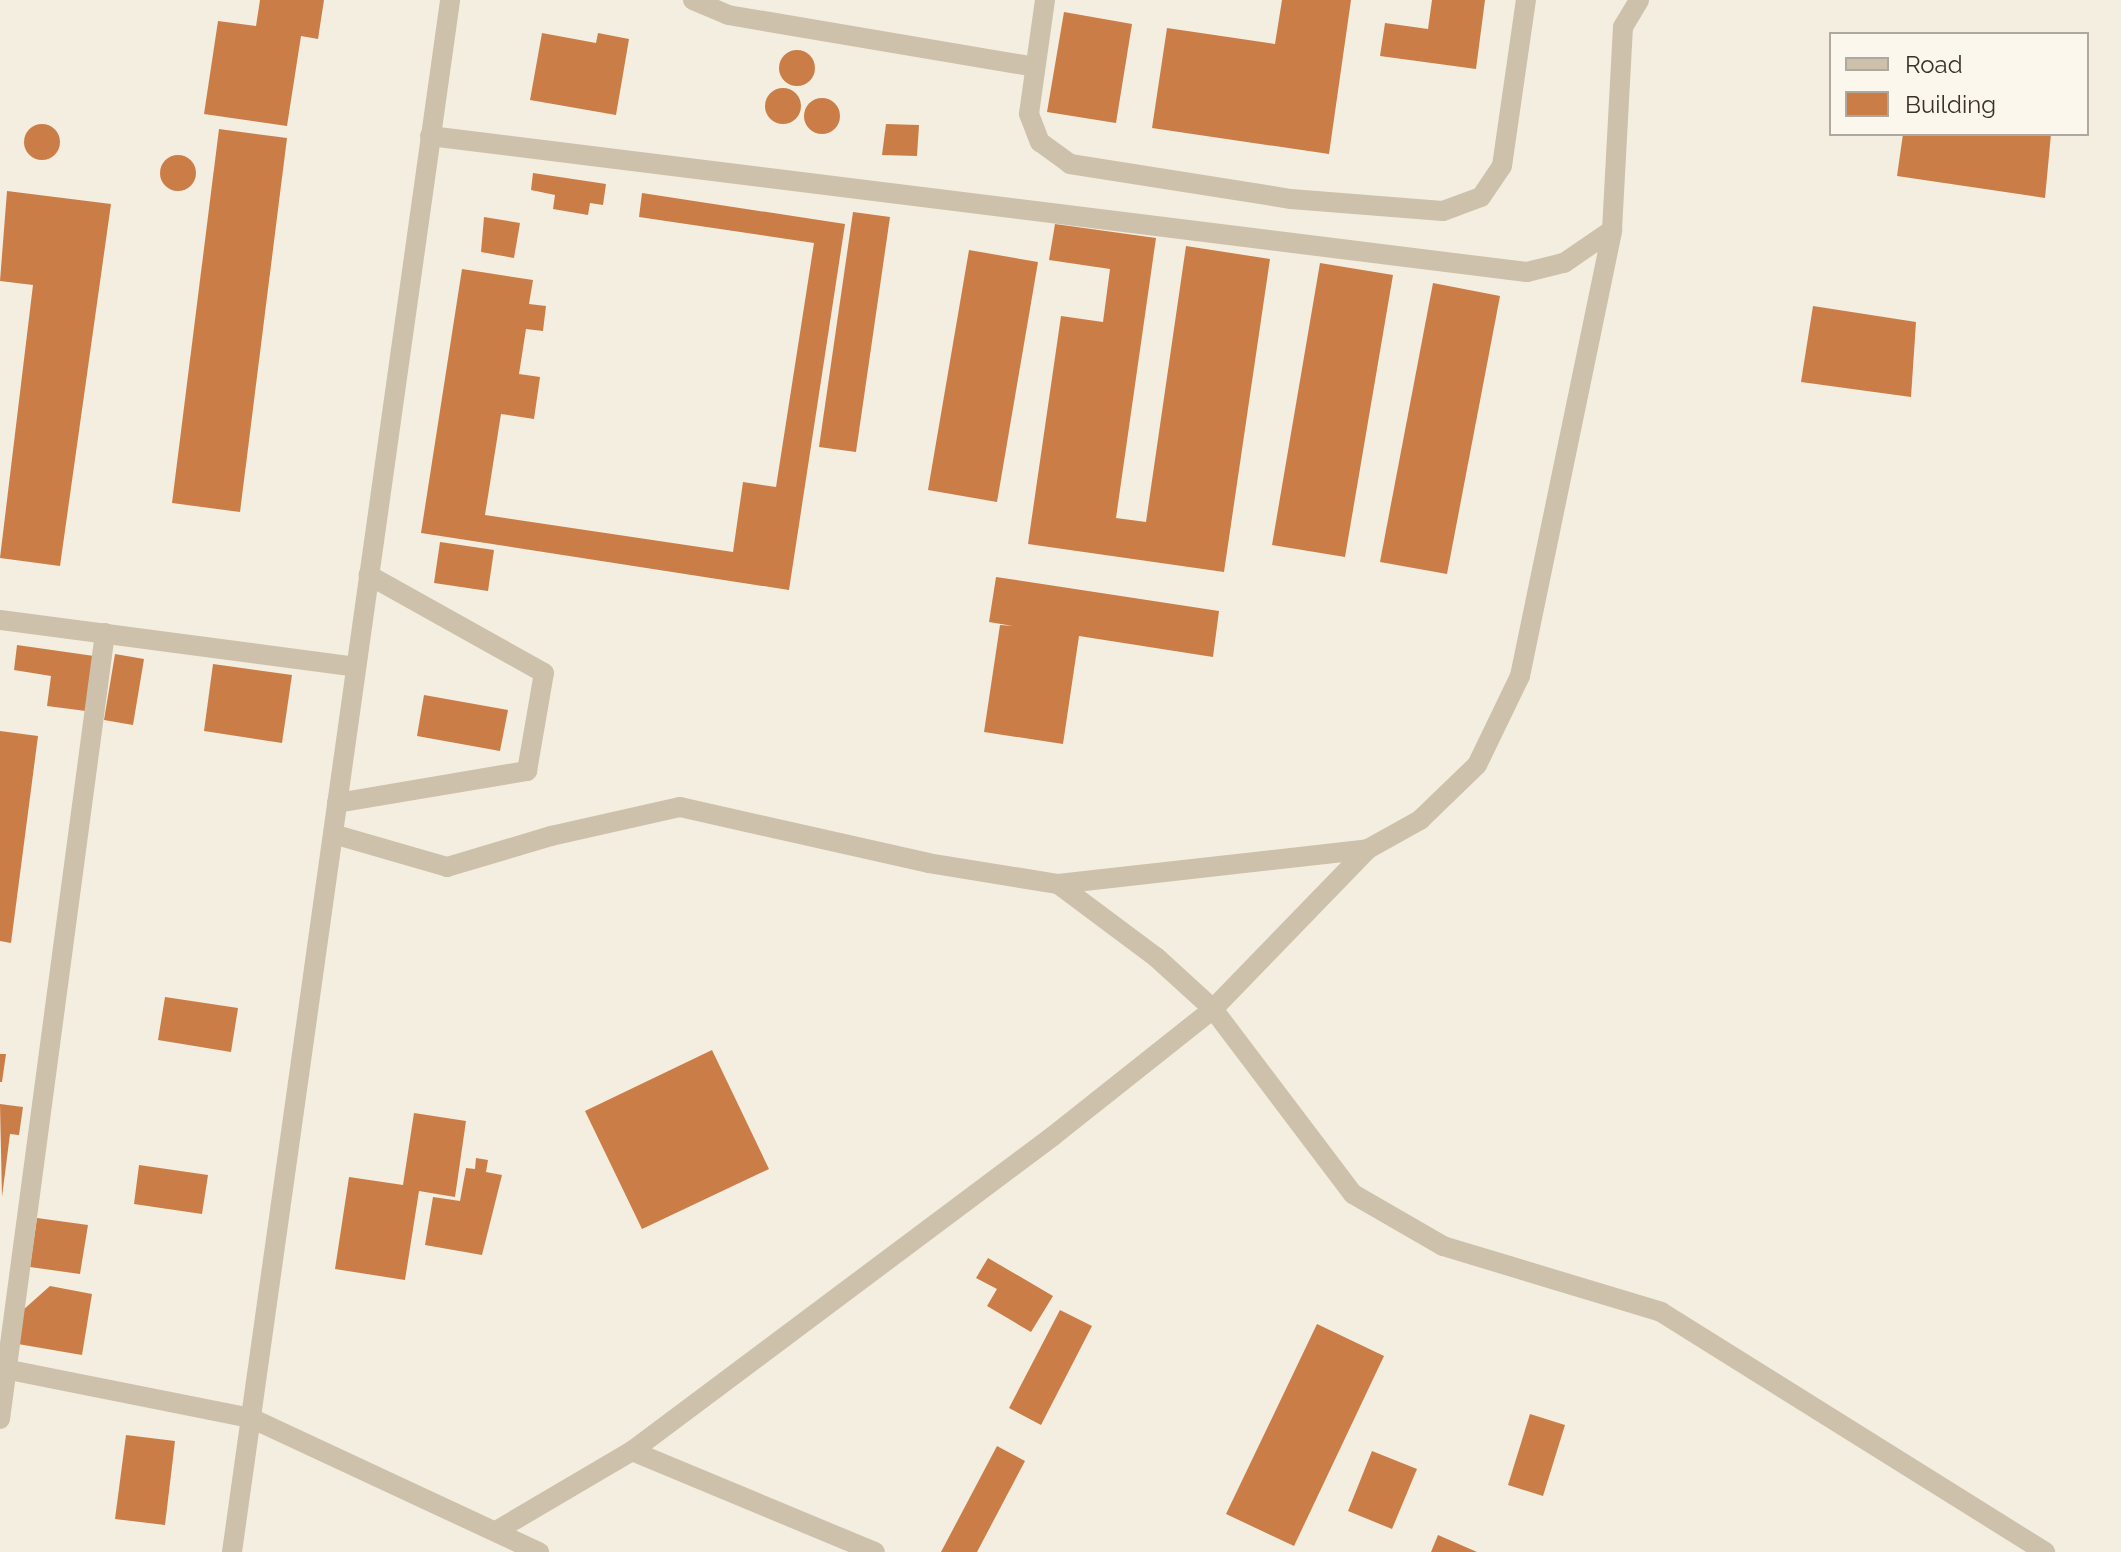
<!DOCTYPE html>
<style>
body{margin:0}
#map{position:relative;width:2121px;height:1552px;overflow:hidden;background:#f4eee0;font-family:Raleway,sans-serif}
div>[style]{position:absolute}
.building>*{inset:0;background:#cb7d47}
.round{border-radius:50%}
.minor>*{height:20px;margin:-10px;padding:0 10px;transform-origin:10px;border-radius:10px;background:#cec1ab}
span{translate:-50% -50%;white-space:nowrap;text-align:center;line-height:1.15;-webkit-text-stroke:6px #fbf7ed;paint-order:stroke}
.legend{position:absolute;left:1829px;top:32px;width:260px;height:104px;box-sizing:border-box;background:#fbf7ed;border:2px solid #aea99f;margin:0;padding:10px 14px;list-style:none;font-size:24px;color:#3b332a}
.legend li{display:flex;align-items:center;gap:16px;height:40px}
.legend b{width:40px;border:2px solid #aea99f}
</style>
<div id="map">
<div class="building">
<i style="clip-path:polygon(260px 0,324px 0,318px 39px,301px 36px,287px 126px,204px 114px,218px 21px,256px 26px)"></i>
<i style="clip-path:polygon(1282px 0,1351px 0,1329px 154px,1152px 128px,1167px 28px,1275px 44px)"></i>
<i style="clip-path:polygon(1432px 0,1485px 0,1476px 69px,1380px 56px,1385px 23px,1428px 29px)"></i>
<i style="clip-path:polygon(1064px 12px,1132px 24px,1116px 123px,1047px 112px)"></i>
<i style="clip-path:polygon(542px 33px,596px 43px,598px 33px,629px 39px,616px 115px,530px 100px)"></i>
<i class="round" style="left:779px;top:50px;width:36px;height:36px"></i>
<i class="round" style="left:765px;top:88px;width:36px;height:36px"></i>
<i class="round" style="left:804px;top:98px;width:36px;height:36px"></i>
<i class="round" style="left:24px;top:124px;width:36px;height:36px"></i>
<i style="clip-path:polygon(886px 124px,919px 125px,917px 156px,882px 155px)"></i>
<i style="clip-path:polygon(219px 129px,287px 138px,240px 512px,172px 503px)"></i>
<i style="clip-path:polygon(1903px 134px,2051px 134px,2045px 198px,1897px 176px)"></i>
<i class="round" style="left:160px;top:155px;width:36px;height:36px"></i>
<i style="clip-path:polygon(533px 173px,606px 184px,603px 205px,590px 203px,588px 215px,553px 209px,555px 195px,531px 190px)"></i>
<i style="clip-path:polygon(7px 191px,111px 204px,60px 566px,0 558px,33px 285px,0 281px)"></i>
<i style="clip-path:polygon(642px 193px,845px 224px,789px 590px,421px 533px,462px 269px,533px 280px,529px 304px,546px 306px,543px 331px,526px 329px,519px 374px,540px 377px,534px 419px,501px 414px,485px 515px,733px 552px,743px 482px,776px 487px,814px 243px,639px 217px)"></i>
<i style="clip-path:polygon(853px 212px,890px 217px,856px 452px,819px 447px)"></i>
<i style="clip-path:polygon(484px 217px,520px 223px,514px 258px,481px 252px)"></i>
<i style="clip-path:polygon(1055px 224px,1156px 238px,1116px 518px,1146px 522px,1186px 246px,1270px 259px,1224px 572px,1028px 544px,1061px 316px,1103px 322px,1110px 269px,1049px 260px)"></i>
<i style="clip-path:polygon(969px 250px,1038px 262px,997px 502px,928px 490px)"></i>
<i style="clip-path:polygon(1320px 263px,1393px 275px,1345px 557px,1272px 545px)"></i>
<i style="clip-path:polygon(1433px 283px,1500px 296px,1447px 574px,1380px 562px)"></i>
<i style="clip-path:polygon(1813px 306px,1916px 322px,1911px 397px,1801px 382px)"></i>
<i style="clip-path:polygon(440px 542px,494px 550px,488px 591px,434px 583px)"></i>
<i style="clip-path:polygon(996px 577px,1219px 611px,1213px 657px,1079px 636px,1063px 744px,984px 732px,1000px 625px,1013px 626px,989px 622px)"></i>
<i style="clip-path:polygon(17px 645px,94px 656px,86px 711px,47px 706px,51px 676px,14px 670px)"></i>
<i style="clip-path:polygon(115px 654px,144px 659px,133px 725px,104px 720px)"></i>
<i style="clip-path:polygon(213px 664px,292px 675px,282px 743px,204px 731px)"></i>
<i style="clip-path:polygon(424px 695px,508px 710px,500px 751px,417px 736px)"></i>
<i style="clip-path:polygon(0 731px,38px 736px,11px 943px,0 941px)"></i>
<i style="clip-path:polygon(165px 997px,238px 1008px,231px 1052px,158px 1040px)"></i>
<i style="clip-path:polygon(712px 1050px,769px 1169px,642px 1229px,585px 1111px)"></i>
<i style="clip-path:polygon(0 1054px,6px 1054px,2px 1082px,0 1082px)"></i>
<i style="clip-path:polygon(0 1104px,23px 1107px,19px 1135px,10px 1134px,2px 1197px)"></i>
<i style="clip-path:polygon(414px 1113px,466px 1121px,455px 1197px,419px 1191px,405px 1280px,335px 1269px,349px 1177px,403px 1185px)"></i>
<i style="clip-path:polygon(476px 1158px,488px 1160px,486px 1172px,502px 1175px,482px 1255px,425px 1245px,433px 1197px,460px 1201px,466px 1168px,475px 1169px)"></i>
<i style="clip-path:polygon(139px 1165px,208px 1175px,202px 1214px,134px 1204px)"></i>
<i style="clip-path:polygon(37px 1218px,88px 1225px,80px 1274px,30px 1267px)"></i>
<i style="clip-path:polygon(988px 1258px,1053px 1296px,1031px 1332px,987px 1306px,997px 1289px,976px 1278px)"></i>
<i style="clip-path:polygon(50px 1286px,92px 1294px,82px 1355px,18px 1344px,23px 1310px)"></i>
<i style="clip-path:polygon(1060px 1310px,1092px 1326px,1041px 1425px,1009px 1408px)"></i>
<i style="clip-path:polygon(1317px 1324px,1384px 1356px,1294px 1546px,1226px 1514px)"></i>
<i style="clip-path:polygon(1530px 1414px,1565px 1425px,1543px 1496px,1508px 1485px)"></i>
<i style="clip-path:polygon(126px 1435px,175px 1441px,165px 1525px,115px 1519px)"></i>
<i style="clip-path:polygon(997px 1446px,1025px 1461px,977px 1552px,941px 1552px)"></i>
<i style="clip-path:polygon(1372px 1451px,1417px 1469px,1392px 1529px,1348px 1511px)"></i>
<i style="clip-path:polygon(1438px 1535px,1477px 1552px,1431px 1552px)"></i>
</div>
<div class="minor">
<i style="left:693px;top:0;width:38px;rotate:23deg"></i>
<i style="left:728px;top:15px;width:311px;rotate:9.6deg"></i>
<i style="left:1045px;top:0;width:115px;rotate:98deg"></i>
<i style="left:1029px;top:114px;width:30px;rotate:69deg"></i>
<i style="left:1040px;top:142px;width:37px;rotate:36deg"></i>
<i style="left:1070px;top:164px;width:224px;rotate:9deg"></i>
<i style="left:1291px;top:199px;width:152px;rotate:4.5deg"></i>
<i style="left:1443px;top:211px;width:40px;rotate:-20.2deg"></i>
<i style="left:1481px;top:197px;width:37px;rotate:-56deg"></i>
<i style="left:1502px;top:166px;width:168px;rotate:-81.8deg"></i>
<i style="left:430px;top:136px;width:1105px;rotate:7.07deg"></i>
<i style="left:1527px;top:272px;width:38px;rotate:-14deg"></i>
<i style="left:1564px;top:263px;width:58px;rotate:-34.5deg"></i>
<i style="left:1612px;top:230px;width:203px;rotate:-86.9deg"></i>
<i style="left:1623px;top:27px;width:31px;rotate:-59deg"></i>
<i style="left:0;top:620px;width:359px;rotate:7.5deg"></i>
<i style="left:337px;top:803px;width:193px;rotate:-9.6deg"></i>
<i style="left:527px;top:771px;width:99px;rotate:-80.2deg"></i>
<i style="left:544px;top:673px;width:201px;rotate:-150.8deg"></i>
<i style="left:333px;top:834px;width:119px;rotate:16.1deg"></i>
<i style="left:447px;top:867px;width:109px;rotate:-16.6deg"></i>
<i style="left:551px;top:836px;width:132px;rotate:-12.7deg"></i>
<i style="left:680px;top:807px;width:254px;rotate:12.7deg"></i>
<i style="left:928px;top:863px;width:132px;rotate:9.2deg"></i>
<i style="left:1058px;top:884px;width:122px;rotate:36.7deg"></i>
<i style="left:1156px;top:957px;width:77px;rotate:42.4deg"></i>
<i style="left:1213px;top:1009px;width:232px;rotate:52.9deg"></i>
<i style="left:1353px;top:1194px;width:104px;rotate:30deg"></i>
<i style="left:1443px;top:1246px;width:228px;rotate:16.8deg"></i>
<i style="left:1661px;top:1312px;width:453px;rotate:32deg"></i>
<i style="left:1058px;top:884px;width:312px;rotate:-6.4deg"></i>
<i style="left:0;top:1368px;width:256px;rotate:11.3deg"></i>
<i style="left:251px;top:1418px;width:318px;rotate:25deg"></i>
<i style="left:0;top:1419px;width:793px;rotate:-82.39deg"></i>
<i style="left:632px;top:1451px;width:263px;rotate:22.6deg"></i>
<i style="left:496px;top:1531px;width:158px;rotate:-30.5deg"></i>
<i style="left:632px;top:1451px;width:526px;rotate:-36.8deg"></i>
<i style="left:1053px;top:1136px;width:204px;rotate:-38.4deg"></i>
<i style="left:1213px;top:1009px;width:223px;rotate:-45.9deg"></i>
<i style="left:1368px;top:849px;width:60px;rotate:-29.1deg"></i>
<i style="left:1420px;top:820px;width:79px;rotate:-44deg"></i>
<i style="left:1477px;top:765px;width:99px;rotate:-64.2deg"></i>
<i style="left:1520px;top:676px;width:455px;rotate:-78.3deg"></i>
<i style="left:232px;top:1552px;width:1567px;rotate:-82deg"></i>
</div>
<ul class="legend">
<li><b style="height:10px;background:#cec1ab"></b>Road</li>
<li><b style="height:22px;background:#cb7d47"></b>Building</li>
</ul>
</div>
